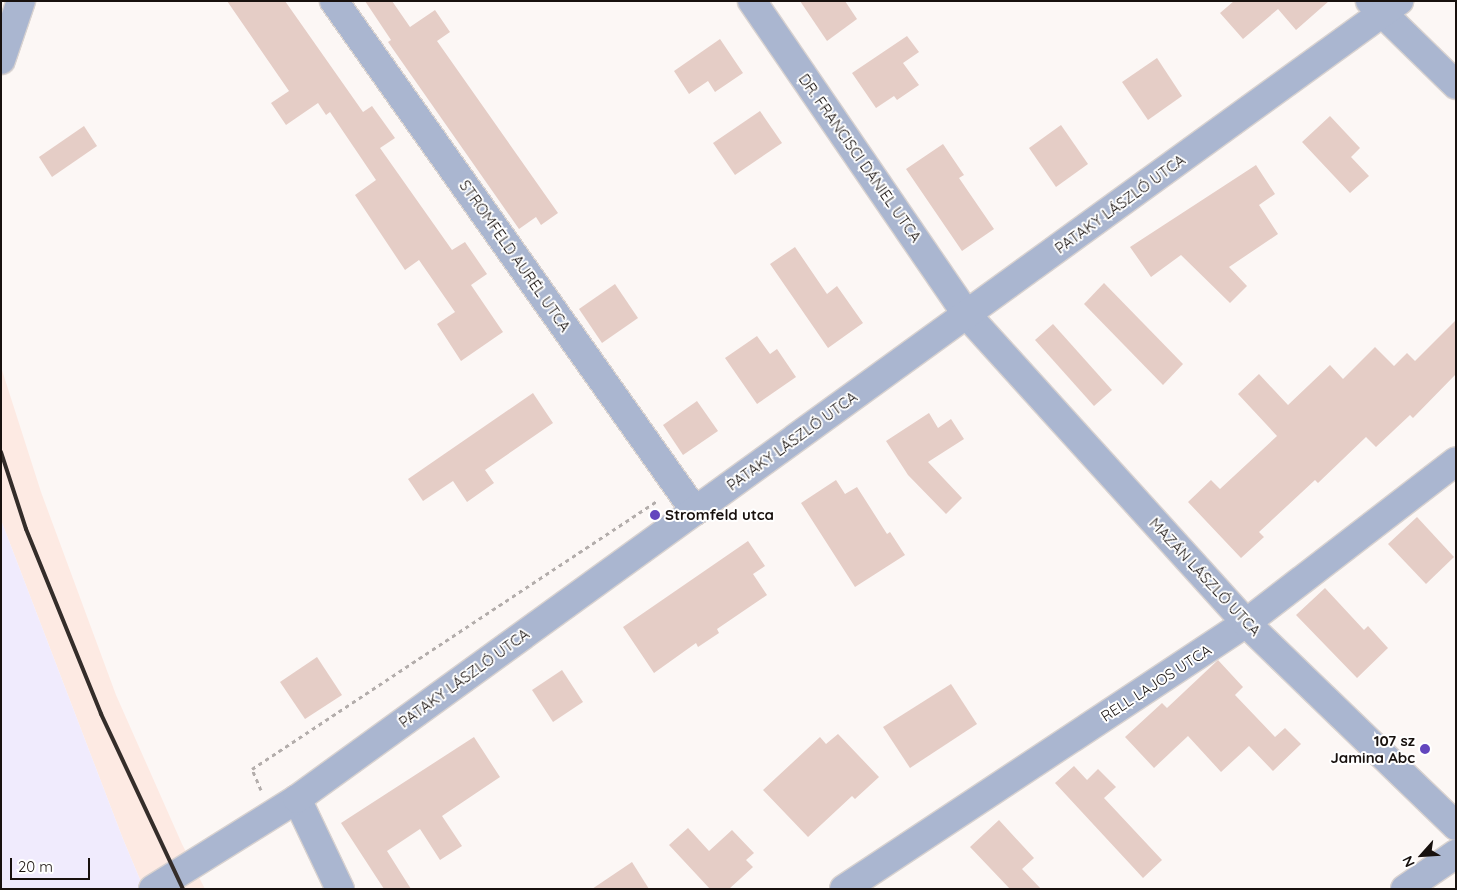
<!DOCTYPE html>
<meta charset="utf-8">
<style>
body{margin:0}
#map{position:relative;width:1457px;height:890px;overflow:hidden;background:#fcf7f5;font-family:Quicksand,sans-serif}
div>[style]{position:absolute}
.built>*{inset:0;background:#fdeae3}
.industrial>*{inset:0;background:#f0ebfd}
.building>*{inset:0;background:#e5cdc6}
.path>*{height:3px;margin-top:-1.5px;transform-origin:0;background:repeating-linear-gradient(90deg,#b3adab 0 4px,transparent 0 8px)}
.roads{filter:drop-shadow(1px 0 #d8d2d0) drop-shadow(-1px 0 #d8d2d0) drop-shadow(0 1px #d8d2d0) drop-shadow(0 -1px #d8d2d0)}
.minor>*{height:28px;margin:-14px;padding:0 14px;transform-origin:14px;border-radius:14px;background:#aab6d0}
.tertiary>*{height:28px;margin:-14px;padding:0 14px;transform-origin:14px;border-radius:14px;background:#aab6d0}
.rail>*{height:4px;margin:-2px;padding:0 2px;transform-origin:2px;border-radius:2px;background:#342d2a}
.dots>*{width:14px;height:14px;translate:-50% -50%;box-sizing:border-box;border:2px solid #fff;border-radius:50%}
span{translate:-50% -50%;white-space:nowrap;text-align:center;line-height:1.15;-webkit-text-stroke:4px #fff;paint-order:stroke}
.street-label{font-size:15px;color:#18110e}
.poi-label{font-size:15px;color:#18110e;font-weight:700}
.left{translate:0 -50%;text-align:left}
.right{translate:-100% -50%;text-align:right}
.frame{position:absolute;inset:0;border:2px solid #18110e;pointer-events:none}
.north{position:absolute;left:1397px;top:830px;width:50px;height:50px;-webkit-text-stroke:4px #fff;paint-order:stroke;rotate:244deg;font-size:14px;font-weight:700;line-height:20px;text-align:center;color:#18110e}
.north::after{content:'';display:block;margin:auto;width:18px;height:22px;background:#18110e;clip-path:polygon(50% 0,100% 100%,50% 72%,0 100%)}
.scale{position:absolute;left:10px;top:858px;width:80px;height:22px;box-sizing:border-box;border:2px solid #18110e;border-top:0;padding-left:6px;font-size:15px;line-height:18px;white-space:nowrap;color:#18110e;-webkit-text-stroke:4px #fff;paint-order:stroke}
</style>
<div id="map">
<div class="built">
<i style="clip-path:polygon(1px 367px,41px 492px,116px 695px,182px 844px,205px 889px,144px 889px,123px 839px,1px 520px)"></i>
</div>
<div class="industrial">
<i style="clip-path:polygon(1px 520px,123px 839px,144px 889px,1px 889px)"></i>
</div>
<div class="building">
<i style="clip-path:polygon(227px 1px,285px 1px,363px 112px,372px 106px,395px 138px,380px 148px,452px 250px,465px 242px,487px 274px,471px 285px,503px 332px,461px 361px,437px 324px,455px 312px,419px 260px,405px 270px,355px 195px,376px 180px,330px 112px,326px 115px,318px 103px,286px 125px,271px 103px,289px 91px)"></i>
<i style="clip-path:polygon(365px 1px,392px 1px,410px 27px,435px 10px,450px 32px,437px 41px,558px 213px,541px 225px,536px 217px,519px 229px,388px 42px,391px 40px)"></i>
<i style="clip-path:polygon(800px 1px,845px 1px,857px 19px,827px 41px)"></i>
<i style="clip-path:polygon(1234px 1px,1329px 1px,1296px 30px,1278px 9px,1243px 39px,1220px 13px)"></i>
<i style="clip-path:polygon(907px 36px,919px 52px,903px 63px,919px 85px,897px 100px,894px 96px,876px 108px,852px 73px)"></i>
<i style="clip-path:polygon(720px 39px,743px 73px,715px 92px,708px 81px,689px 94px,674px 71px)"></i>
<i style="clip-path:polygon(1157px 58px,1182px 96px,1148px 120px,1122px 82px)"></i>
<i style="clip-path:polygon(760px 111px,782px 143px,735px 175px,713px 143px)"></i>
<i style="clip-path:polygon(1330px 116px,1360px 148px,1351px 157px,1369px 176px,1350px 193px,1302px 142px)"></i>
<i style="clip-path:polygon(1061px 125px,1088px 164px,1056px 187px,1029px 148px)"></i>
<i style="clip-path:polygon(84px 126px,97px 146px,52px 177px,39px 157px)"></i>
<i style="clip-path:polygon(943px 144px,964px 175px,959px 178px,994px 229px,962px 251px,906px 169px)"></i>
<i style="clip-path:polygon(1256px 165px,1275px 194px,1259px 205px,1278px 234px,1229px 267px,1247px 286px,1230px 303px,1181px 255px,1151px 277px,1130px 247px)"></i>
<i style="clip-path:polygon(795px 247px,827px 294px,837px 286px,863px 323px,828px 348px,770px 264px)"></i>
<i style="clip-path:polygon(1104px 283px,1183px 364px,1163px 385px,1084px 304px)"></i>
<i style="clip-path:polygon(615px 284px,638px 318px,602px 343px,579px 309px)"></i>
<i style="clip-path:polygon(1456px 320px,1456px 374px,1413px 418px,1410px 415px,1376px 447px,1366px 437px,1318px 483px,1315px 480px,1259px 532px,1264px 537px,1241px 558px,1188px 502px,1211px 480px,1220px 489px,1277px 436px,1238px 394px,1259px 374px,1288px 405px,1330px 365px,1343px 379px,1375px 347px,1394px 366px,1407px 353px,1415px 361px)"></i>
<i style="clip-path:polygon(1053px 324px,1112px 390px,1094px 406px,1035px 340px)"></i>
<i style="clip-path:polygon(757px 336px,770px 354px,777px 349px,796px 377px,757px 404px,725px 358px)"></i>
<i style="clip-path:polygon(533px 393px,553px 423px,485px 470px,494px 483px,467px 502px,453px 481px,423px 501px,408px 479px)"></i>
<i style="clip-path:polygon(697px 401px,718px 431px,683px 455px,663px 425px)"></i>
<i style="clip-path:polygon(929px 413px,938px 428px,951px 419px,964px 439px,928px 462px,962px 498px,946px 514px,908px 475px,886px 441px)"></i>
<i style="clip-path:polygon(836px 480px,845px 494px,857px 487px,887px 534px,890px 532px,905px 555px,855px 587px,801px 503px)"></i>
<i style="clip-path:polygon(1417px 517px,1454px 557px,1426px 584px,1388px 544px)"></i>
<i style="clip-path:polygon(748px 541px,765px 566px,753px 574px,767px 595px,717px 629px,719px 633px,698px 647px,696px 643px,654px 673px,623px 627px)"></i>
<i style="clip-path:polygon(1325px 588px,1364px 630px,1368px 626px,1388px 648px,1357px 678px,1296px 615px)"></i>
<i style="clip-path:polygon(317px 657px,342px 695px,305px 719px,280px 682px)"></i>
<i style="clip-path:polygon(1218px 660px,1243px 687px,1235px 695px,1275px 737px,1285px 728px,1301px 744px,1273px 771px,1249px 746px,1221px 772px,1188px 736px,1154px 768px,1125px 737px,1162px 703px,1167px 708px)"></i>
<i style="clip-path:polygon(562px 670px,583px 702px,553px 722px,532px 690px)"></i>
<i style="clip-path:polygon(951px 684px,977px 724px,910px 768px,883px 727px)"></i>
<i style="clip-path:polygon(838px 734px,879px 777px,855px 799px,852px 796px,808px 837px,763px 790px,820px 737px,826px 744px)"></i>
<i style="clip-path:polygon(474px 737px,500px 777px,442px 816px,462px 846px,440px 860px,420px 829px,387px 851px,411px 889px,384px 889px,341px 823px)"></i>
<i style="clip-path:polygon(1074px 766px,1087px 780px,1098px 769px,1116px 787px,1104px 798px,1162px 860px,1143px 878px,1055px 783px)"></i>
<i style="clip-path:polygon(999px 820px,1034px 858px,1022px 869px,1041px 889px,1010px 889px,970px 847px)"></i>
<i style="clip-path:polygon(688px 828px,709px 851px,732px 830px,754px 853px,746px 860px,753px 867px,729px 889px,710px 889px,669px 845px)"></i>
<i style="clip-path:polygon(632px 862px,649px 889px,592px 889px)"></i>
</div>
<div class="path">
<i style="left:261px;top:790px;width:23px;rotate:-113deg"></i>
<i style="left:252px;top:769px;width:486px;rotate:-33.5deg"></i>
</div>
<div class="roads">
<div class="minor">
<i style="left:334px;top:1px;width:625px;rotate:54.71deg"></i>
<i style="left:752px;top:1px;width:381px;rotate:55.6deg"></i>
<i style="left:967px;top:315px;width:416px;rotate:47.8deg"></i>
<i style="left:1246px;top:623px;width:292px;rotate:44deg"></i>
<i style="left:1370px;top:1px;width:120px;rotate:44.3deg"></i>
<i style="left:1px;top:60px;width:62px;rotate:-71.3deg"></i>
<i style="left:297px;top:799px;width:100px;rotate:64.5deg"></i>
<i style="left:844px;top:889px;width:482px;rotate:-33.5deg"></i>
<i style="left:1246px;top:623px;width:265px;rotate:-37.6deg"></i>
<i style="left:1405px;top:889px;width:62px;rotate:-34.5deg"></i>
</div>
<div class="tertiary">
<i style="left:153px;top:889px;width:170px;rotate:-32deg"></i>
<i style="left:297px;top:799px;width:1361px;rotate:-35.91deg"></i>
</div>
</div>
<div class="rail">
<i style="left:1px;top:452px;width:81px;rotate:72deg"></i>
<i style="left:26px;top:529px;width:200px;rotate:67.9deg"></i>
<i style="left:101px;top:714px;width:193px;rotate:64.9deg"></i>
</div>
<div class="dots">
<i style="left:655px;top:515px;background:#6346be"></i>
<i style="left:1425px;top:749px;background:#6346be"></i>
</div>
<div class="street-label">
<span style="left:860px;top:158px;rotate:55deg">DR. FRANCISCI DÁNIEL UTCA</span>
<span style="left:1120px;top:204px;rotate:-36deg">PATAKY LÁSZLÓ UTCA</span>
<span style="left:515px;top:256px;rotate:55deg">STROMFELD AURÉL UTCA</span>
<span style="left:792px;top:441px;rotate:-36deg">PATAKY LÁSZLÓ UTCA</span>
<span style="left:1205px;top:577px;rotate:47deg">MAZÁN LÁSZLÓ UTCA</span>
<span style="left:464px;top:678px;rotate:-36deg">PATAKY LÁSZLÓ UTCA</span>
<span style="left:1156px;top:683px;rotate:-33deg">RELL LAJOS UTCA</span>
</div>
<div class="poi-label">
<span class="left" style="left:665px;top:515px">Stromfeld utca</span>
<span class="right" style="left:1415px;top:749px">107 sz<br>Jamina Abc</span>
</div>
<div class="frame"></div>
<div class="north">N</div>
<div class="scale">20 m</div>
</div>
